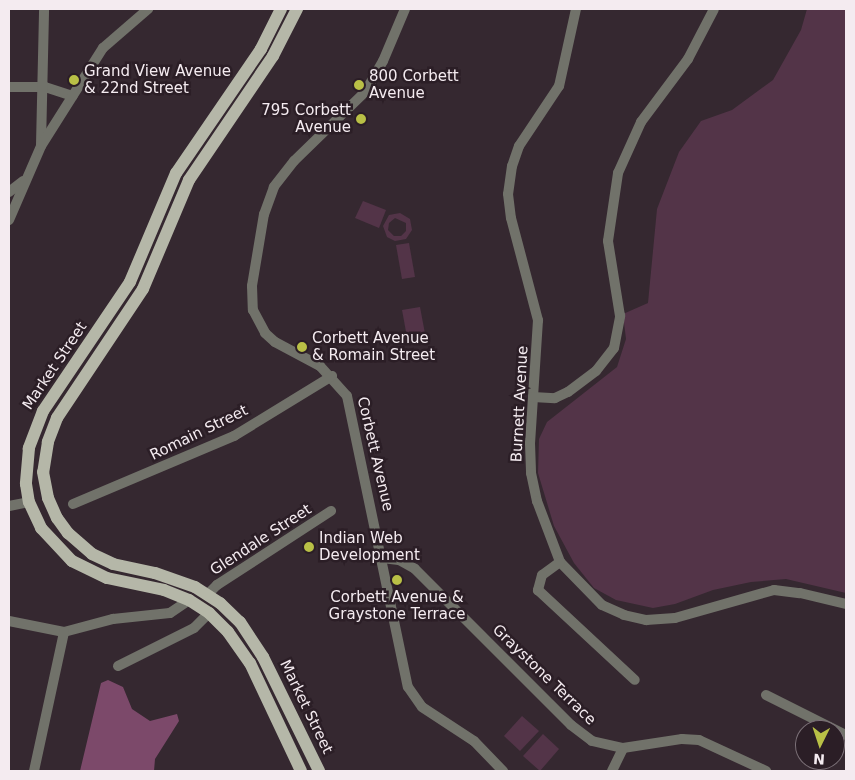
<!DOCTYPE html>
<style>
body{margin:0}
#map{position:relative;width:855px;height:780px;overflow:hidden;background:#352830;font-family:"DejaVu Sans",sans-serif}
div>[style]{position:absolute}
.green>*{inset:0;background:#533448}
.forest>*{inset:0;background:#7c496a}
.street>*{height:10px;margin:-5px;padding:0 5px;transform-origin:5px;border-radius:5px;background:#71726a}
.primary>*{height:12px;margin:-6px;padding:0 6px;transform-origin:6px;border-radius:6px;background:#b5b7a8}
.dots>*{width:14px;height:14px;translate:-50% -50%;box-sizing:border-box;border:2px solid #2b1e26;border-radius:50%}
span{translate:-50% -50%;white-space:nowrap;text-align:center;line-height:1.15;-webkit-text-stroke:5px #2b1e26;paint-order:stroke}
.poi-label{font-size:15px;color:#f4ebf0}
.left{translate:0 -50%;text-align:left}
.right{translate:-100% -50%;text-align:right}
.street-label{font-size:15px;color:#f4ebf0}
.frame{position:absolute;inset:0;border:10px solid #f4ebf0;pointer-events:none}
.north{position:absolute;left:795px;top:720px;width:50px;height:50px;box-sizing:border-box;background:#2b1e26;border:1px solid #7b7077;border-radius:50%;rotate:184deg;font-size:14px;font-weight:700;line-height:20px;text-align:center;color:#f4ebf0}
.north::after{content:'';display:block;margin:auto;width:18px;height:22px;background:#b9c046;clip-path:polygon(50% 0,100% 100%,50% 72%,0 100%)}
</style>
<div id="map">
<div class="green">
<i style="clip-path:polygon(807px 9px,846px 9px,846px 593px,786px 579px,751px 582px,713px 590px,675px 604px,653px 608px,616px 600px,594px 588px,574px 563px,554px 526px,538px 473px,539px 439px,547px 422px,617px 367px,626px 339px,623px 314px,648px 303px,657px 209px,679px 152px,701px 121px,732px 110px,773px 80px,801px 30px)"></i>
<i style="clip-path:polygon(363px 201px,386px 210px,379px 228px,355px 218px)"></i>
<i style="clip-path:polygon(evenodd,400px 213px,410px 219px,412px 230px,406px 239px,395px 241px,387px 237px,383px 226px,389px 215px,400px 213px,395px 218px,406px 223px,406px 231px,401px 236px,394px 236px,388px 230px,389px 223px,395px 218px)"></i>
<i style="clip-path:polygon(409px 243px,415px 277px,402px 279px,396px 245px)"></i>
<i style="clip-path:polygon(420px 307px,426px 339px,407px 337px,402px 310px)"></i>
<i style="clip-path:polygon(522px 716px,539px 731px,520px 751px,504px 736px)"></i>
<i style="clip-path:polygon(543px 734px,559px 749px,540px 771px,523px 756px)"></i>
</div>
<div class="forest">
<i style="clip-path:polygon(108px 680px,123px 687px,132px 709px,150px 721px,177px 714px,179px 721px,155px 759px,154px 771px,80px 771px,101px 683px)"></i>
</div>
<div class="street">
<i style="left:405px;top:9px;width:56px;rotate:112.9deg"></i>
<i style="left:383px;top:61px;width:36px;rotate:120deg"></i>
<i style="left:365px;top:92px;width:99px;rotate:135.8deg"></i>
<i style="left:294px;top:161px;width:33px;rotate:128deg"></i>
<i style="left:274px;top:187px;width:29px;rotate:110deg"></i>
<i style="left:264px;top:214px;width:73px;rotate:99.5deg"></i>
<i style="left:252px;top:286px;width:24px;rotate:88deg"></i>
<i style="left:253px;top:310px;width:26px;rotate:62deg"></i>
<i style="left:265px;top:333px;width:13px;rotate:42deg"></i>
<i style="left:275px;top:342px;width:51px;rotate:28.1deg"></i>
<i style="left:320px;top:366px;width:40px;rotate:48deg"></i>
<i style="left:347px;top:396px;width:297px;rotate:78.2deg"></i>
<i style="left:408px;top:687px;width:24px;rotate:55deg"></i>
<i style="left:422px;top:707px;width:62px;rotate:33.2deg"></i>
<i style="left:474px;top:741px;width:42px;rotate:46deg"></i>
<i style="left:576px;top:9px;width:79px;rotate:102.4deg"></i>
<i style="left:559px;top:86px;width:72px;rotate:123.7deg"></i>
<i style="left:519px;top:146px;width:21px;rotate:109deg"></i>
<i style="left:512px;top:166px;width:28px;rotate:98deg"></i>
<i style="left:508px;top:194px;width:24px;rotate:83deg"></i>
<i style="left:511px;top:218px;width:106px;rotate:75.2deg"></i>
<i style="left:538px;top:320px;width:123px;rotate:93.7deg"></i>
<i style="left:530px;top:443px;width:30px;rotate:88deg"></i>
<i style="left:531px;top:473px;width:29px;rotate:78deg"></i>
<i style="left:537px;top:501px;width:65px;rotate:69.3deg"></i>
<i style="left:560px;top:562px;width:60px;rotate:45.7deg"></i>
<i style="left:602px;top:605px;width:24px;rotate:24deg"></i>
<i style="left:624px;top:615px;width:23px;rotate:13deg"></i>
<i style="left:646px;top:620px;width:29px;rotate:-4deg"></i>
<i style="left:675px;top:618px;width:103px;rotate:-15.8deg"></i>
<i style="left:774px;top:590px;width:26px;rotate:7deg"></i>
<i style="left:800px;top:593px;width:47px;rotate:13.4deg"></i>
<i style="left:9px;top:87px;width:36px"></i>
<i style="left:45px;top:87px;width:29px;rotate:18deg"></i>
<i style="left:41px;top:145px;width:136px;rotate:-88.7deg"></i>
<i style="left:9px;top:192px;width:18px;rotate:-38deg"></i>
<i style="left:9px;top:220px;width:81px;rotate:-66.6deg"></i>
<i style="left:41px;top:146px;width:116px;rotate:-57.7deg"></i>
<i style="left:103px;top:48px;width:60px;rotate:-40.9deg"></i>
<i style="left:533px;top:397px;width:22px;rotate:3deg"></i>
<i style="left:555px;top:398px;width:14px;rotate:-25deg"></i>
<i style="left:568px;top:392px;width:35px;rotate:-37deg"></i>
<i style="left:596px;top:371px;width:29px;rotate:-52deg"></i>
<i style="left:614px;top:348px;width:33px;rotate:-79deg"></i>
<i style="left:620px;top:316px;width:76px;rotate:-99.1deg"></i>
<i style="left:608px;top:241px;width:69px;rotate:-81.6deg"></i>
<i style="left:618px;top:173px;width:56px;rotate:-65.7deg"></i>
<i style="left:641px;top:122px;width:79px;rotate:-53.3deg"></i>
<i style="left:688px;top:59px;width:56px;rotate:-62.5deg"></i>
<i style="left:73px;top:504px;width:175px;rotate:-22.9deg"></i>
<i style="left:234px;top:436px;width:115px;rotate:-31.5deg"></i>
<i style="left:9px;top:506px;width:20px;rotate:-11deg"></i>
<i style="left:382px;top:558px;width:17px;rotate:7deg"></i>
<i style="left:399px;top:560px;width:18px;rotate:29deg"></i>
<i style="left:415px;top:569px;width:221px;rotate:45deg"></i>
<i style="left:571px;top:725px;width:26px;rotate:37deg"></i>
<i style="left:592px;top:741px;width:32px;rotate:13deg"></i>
<i style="left:623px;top:748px;width:60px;rotate:-8.7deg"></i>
<i style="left:682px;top:739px;width:17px;rotate:3deg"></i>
<i style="left:699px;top:740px;width:74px;rotate:24.8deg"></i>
<i style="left:560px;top:562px;width:22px;rotate:144deg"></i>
<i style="left:542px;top:575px;width:16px;rotate:105deg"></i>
<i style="left:538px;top:590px;width:132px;rotate:42.9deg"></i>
<i style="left:208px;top:594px;width:13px;rotate:-45deg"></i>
<i style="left:217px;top:585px;width:136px;rotate:-33deg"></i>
<i style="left:9px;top:621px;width:56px;rotate:11.3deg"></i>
<i style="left:64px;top:632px;width:51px;rotate:-14.9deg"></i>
<i style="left:113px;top:619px;width:57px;rotate:-6deg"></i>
<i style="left:170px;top:613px;width:23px;rotate:-34deg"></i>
<i style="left:118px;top:666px;width:85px;rotate:-26.6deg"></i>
<i style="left:194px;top:628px;width:21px;rotate:-45deg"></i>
<i style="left:766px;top:695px;width:89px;rotate:26.6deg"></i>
<i style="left:34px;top:771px;width:142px;rotate:-77.8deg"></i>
<i style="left:612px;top:771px;width:25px;rotate:-64deg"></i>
</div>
<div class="primary">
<i style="left:281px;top:9px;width:45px;rotate:116.6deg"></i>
<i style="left:261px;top:49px;width:150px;rotate:124.4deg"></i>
<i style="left:176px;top:173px;width:118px;rotate:112.9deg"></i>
<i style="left:130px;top:282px;width:156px;rotate:124deg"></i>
<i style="left:43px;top:411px;width:40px;rotate:111deg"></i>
<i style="left:29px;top:448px;width:36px;rotate:95deg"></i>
<i style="left:26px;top:484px;width:18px;rotate:81deg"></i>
<i style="left:29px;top:502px;width:29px;rotate:65deg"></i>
<i style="left:41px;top:528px;width:45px;rotate:46.8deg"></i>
<i style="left:72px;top:561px;width:39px;rotate:26deg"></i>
<i style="left:107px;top:578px;width:58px;rotate:11.9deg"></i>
<i style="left:164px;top:590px;width:27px;rotate:22deg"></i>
<i style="left:189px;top:600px;width:24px;rotate:33deg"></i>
<i style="left:209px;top:613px;width:27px;rotate:45deg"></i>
<i style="left:228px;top:632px;width:38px;rotate:55deg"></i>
<i style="left:250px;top:663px;width:119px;rotate:64.7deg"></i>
<i style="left:297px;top:9px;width:53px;rotate:117.1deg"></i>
<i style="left:273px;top:56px;width:150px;rotate:124.1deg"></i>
<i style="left:189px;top:180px;width:118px;rotate:112.9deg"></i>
<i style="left:143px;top:289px;width:155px;rotate:123.7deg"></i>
<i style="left:57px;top:418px;width:26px;rotate:111deg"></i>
<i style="left:48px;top:442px;width:30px;rotate:99deg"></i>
<i style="left:43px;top:472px;width:26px;rotate:79deg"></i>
<i style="left:48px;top:498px;width:22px;rotate:66deg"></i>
<i style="left:57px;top:518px;width:19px;rotate:54deg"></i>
<i style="left:68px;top:533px;width:32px;rotate:41deg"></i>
<i style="left:92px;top:554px;width:23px;rotate:25deg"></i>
<i style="left:113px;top:564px;width:43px;rotate:12.1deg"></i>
<i style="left:155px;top:573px;width:42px;rotate:19.3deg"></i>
<i style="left:195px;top:587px;width:30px;rotate:33deg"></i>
<i style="left:220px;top:603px;width:28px;rotate:44deg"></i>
<i style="left:240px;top:622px;width:42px;rotate:56.7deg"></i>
<i style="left:263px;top:657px;width:127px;rotate:63.8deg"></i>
</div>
<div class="dots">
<i style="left:74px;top:80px;background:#b9c046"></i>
<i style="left:359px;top:85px;background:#b9c046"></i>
<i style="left:361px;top:119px;background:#b9c046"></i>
<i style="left:302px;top:347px;background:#b9c046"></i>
<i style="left:309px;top:547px;background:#b9c046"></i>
<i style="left:397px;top:580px;background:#b9c046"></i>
</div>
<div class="poi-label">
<span class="left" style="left:84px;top:80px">Grand View Avenue<br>&amp; 22nd Street</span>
<span class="left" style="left:369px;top:85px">800 Corbett<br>Avenue</span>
<span class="right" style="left:351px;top:119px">795 Corbett<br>Avenue</span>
<span class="left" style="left:312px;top:347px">Corbett Avenue<br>&amp; Romain Street</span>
<span class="left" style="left:319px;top:547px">Indian Web<br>Development</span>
<span style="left:397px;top:606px">Corbett Avenue &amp;<br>Graystone Terrace</span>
</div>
<div class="street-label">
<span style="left:55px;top:366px;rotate:-56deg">Market Street</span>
<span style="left:520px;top:404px;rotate:-87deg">Burnett Avenue</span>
<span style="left:199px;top:433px;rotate:-26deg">Romain Street</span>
<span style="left:375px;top:454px;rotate:77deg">Corbett Avenue</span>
<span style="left:261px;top:540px;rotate:-33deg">Glendale Street</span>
<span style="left:544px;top:675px;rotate:44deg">Graystone Terrace</span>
<span style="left:306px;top:707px;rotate:64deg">Market Street</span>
</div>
<div class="frame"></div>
<div class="north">N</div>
</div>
